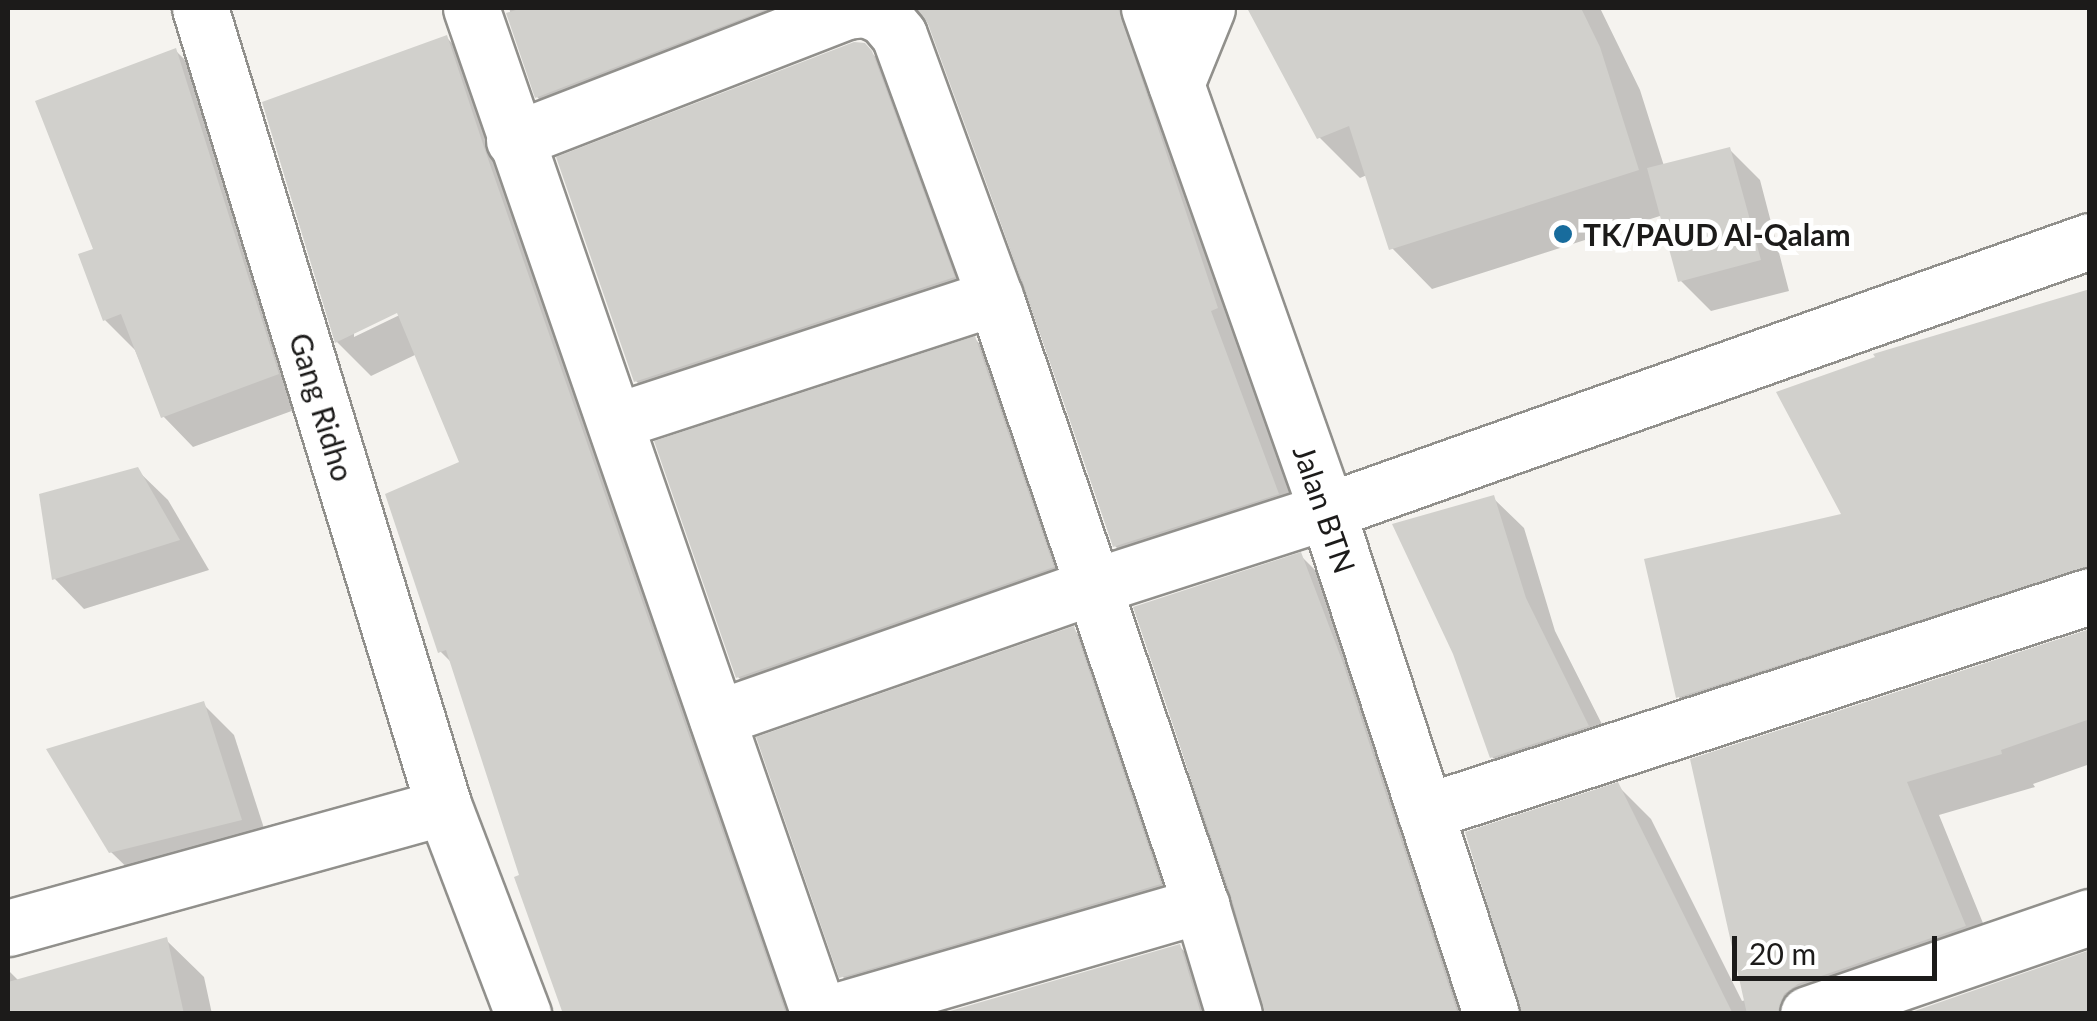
<!DOCTYPE html>
<style>
body{margin:0}
#map{position:relative;width:2097px;height:1021px;overflow:hidden;background:#f5f3ef;font-family:Lato,sans-serif}
div>[style]{position:absolute}
.shadow>*{inset:0;background:#0003}
.building>*{inset:0;background:#d1d0cc}
.roads{filter:drop-shadow(2px 0 #91908c) drop-shadow(-2px 0 #91908c) drop-shadow(0 2px #91908c) drop-shadow(0 -2px #91908c)}
.minor>*{height:55px;margin:-27.5px;padding:0 27.5px;transform-origin:27.5px;border-radius:27.5px;background:#fff}
.dots>*{width:28px;height:28px;translate:-50% -50%;box-sizing:border-box;border:5px solid #fff;border-radius:50%}
span{translate:-50% -50%;white-space:nowrap;text-align:center;line-height:1.15;-webkit-text-stroke:10px #fff;paint-order:stroke}
.poi-label{font-size:30px;color:#1c1b1a;font-weight:700}
.left{translate:0 -50%;text-align:left}
.street-label{font-size:30px;color:#1c1b1a}
.frame{position:absolute;inset:0;border:10px solid #1c1b1a;pointer-events:none}
.scale{position:absolute;left:1732px;top:936px;width:205px;height:45px;box-sizing:border-box;border:5px solid #1c1b1a;border-top:0;padding-left:12px;font-size:30px;line-height:35px;white-space:nowrap;color:#1c1b1a;-webkit-text-stroke:8px #fff;paint-order:stroke}
</style>
<div id="map">
<div class="shadow">
<i style="clip-path:polygon(509px 8px,1140px 8px,1312px 528px,1149px 580px,1115px 546px,930px 22px,914px 13px,572px 131px,537px 97px)"></i>
<i style="clip-path:polygon(1325px 8px,1600px 8px,1640px 90px,1664px 166px,1729px 149px,1760px 180px,1789px 291px,1711px 311px,1681px 281px,1663px 215px,1432px 289px,1392px 248px,1367px 175px,1360px 178px,1319px 137px,1266px 37px)"></i>
<i style="clip-path:polygon(evenodd,447px 38px,480px 72px,806px 1014px,566px 1014px,454px 665px,440px 651px,462px 464px,417px 354px,371px 376px,337px 342px,265px 104px,447px 38px,407px 305px,410px 310px,354px 337px,354px 331px,407px 305px)"></i>
<i style="clip-path:polygon(864px 45px,894px 76px,983px 308px,666px 412px,636px 381px)"></i>
<i style="clip-path:polygon(176px 51px,206px 81px,308px 405px,193px 447px,163px 416px,135px 350px,105px 320px)"></i>
<i style="clip-path:polygon(2090px 293px,2090px 608px,1712px 730px,1678px 696px,1845px 516px)"></i>
<i style="clip-path:polygon(975px 339px,1005px 370px,1082px 598px,769px 707px,738px 677px)"></i>
<i style="clip-path:polygon(137px 470px,168px 500px,209px 570px,84px 609px,54px 578px)"></i>
<i style="clip-path:polygon(1493px 498px,1524px 528px,1555px 631px,1618px 756px,1522px 787px,1492px 757px)"></i>
<i style="clip-path:polygon(1300px 555px,1334px 589px,1479px 1014px,1266px 1014px,1136px 608px)"></i>
<i style="clip-path:polygon(1073px 629px,1110px 666px,1196px 921px,879px 1013px,842px 976px)"></i>
<i style="clip-path:polygon(2090px 632px,2090px 764px,2033px 784px,2035px 787px,1939px 815px,1998px 960px,1845px 1014px,1524px 1014px,1617px 785px,1651px 819px,1742px 1001px,1746px 1000px,1692px 761px)"></i>
<i style="clip-path:polygon(203px 704px,234px 735px,271px 850px,142px 882px,111px 852px)"></i>
<i style="clip-path:polygon(166px 940px,204px 977px,212px 1014px,8px 1014px,8px 970px,19px 981px)"></i>
<i style="clip-path:polygon(1179px 946px,1213px 980px,1225px 1014px,949px 1014px)"></i>
</div>
<div class="building">
<i style="clip-path:polygon(522px 8px,770px 8px,535px 98px,506px 13px)"></i>
<i style="clip-path:polygon(917px 8px,1118px 8px,1218px 308px,1211px 311px,1279px 494px,1113px 547px,1024px 286px,928px 24px)"></i>
<i style="clip-path:polygon(1247px 8px,1581px 8px,1600px 47px,1639px 170px,1389px 250px,1349px 126px,1317px 139px)"></i>
<i style="clip-path:polygon(447px 35px,485px 150px,786px 1014px,563px 1014px,514px 877px,519px 875px,446px 650px,438px 653px,385px 494px,459px 462px,397px 313px,335px 343px,262px 102px)"></i>
<i style="clip-path:polygon(854px 42px,865px 43px,872px 51px,955px 277px,634px 382px,556px 157px)"></i>
<i style="clip-path:polygon(176px 48px,279px 374px,161px 418px,121px 314px,103px 321px,78px 254px,93px 249px,35px 101px)"></i>
<i style="clip-path:polygon(1730px 147px,1761px 260px,1678px 282px,1647px 168px)"></i>
<i style="clip-path:polygon(2090px 289px,2090px 566px,1676px 698px,1644px 559px,1841px 514px,1776px 392px,1875px 357px,1873px 354px)"></i>
<i style="clip-path:polygon(975px 336px,1054px 567px,736px 678px,654px 441px)"></i>
<i style="clip-path:polygon(138px 467px,180px 540px,52px 580px,39px 494px)"></i>
<i style="clip-path:polygon(1494px 495px,1526px 598px,1589px 726px,1490px 758px,1453px 654px,1392px 524px)"></i>
<i style="clip-path:polygon(1301px 552px,1342px 660px,1458px 1014px,1264px 1014px,1231px 896px,1133px 607px)"></i>
<i style="clip-path:polygon(1074px 626px,1161px 884px,839px 978px,756px 737px)"></i>
<i style="clip-path:polygon(2090px 629px,2090px 719px,2001px 750px,2002px 754px,1907px 782px,1966px 926px,1798px 984px,1784px 994px,1778px 1014px,1747px 1014px,1690px 759px)"></i>
<i style="clip-path:polygon(204px 701px,242px 820px,109px 853px,46px 749px)"></i>
<i style="clip-path:polygon(1618px 782px,1733px 1014px,1521px 1014px,1465px 832px)"></i>
<i style="clip-path:polygon(167px 937px,184px 1014px,8px 1014px,8px 982px)"></i>
<i style="clip-path:polygon(1180px 944px,1201px 1014px,940px 1014px)"></i>
<i style="clip-path:polygon(2090px 950px,2090px 1014px,1906px 1014px)"></i>
</div>
<div class="roads">
<div class="minor">
<i style="left:200px;top:8px;width:835px;rotate:73.02deg"></i>
<i style="left:471px;top:8px;width:1064px;rotate:70.92deg"></i>
<i style="left:1149px;top:8px;width:534px;rotate:70.51deg"></i>
<i style="left:1327px;top:511px;width:529px;rotate:71.94deg"></i>
<i style="left:1176px;top:84px;width:82px;rotate:-67.8deg"></i>
<i style="left:514px;top:140px;width:357px;rotate:-21.2deg"></i>
<i style="left:847px;top:11px;width:19px;rotate:-6deg"></i>
<i style="left:866px;top:9px;width:20px;rotate:24deg"></i>
<i style="left:884px;top:17px;width:23px;rotate:50deg"></i>
<i style="left:899px;top:35px;width:279px;rotate:69.9deg"></i>
<i style="left:995px;top:297px;width:642px;rotate:71.28deg"></i>
<i style="left:1201px;top:905px;width:114px;rotate:73.2deg"></i>
<i style="left:616px;top:421px;width:399px;rotate:-18.1deg"></i>
<i style="left:717px;top:718px;width:397px;rotate:-19.3deg"></i>
<i style="left:1092px;top:587px;width:247px;rotate:-17.9deg"></i>
<i style="left:1327px;top:511px;width:809px;rotate:-19.49deg"></i>
<i style="left:1425px;top:812px;width:699px;rotate:-17.99deg"></i>
<i style="left:8px;top:928px;width:452px;rotate:-15.5deg"></i>
<i style="left:444px;top:807px;width:222px;rotate:69.1deg"></i>
<i style="left:826px;top:1014px;width:391px;rotate:-16.2deg"></i>
<i style="left:1808px;top:1014px;width:298px;rotate:-19deg"></i>
</div>
</div>
<div class="dots">
<i style="left:1563px;top:234px;background:#186c9d"></i>
</div>
<div class="poi-label">
<span class="left" style="left:1583px;top:234px">TK/PAUD Al-Qalam</span>
</div>
<div class="street-label">
<span style="left:322px;top:407px;rotate:73deg">Gang Ridho</span>
<span style="left:1325px;top:509px;rotate:71deg">Jalan BTN</span>
</div>
<div class="frame"></div>
<div class="scale">20 m</div>
</div>
